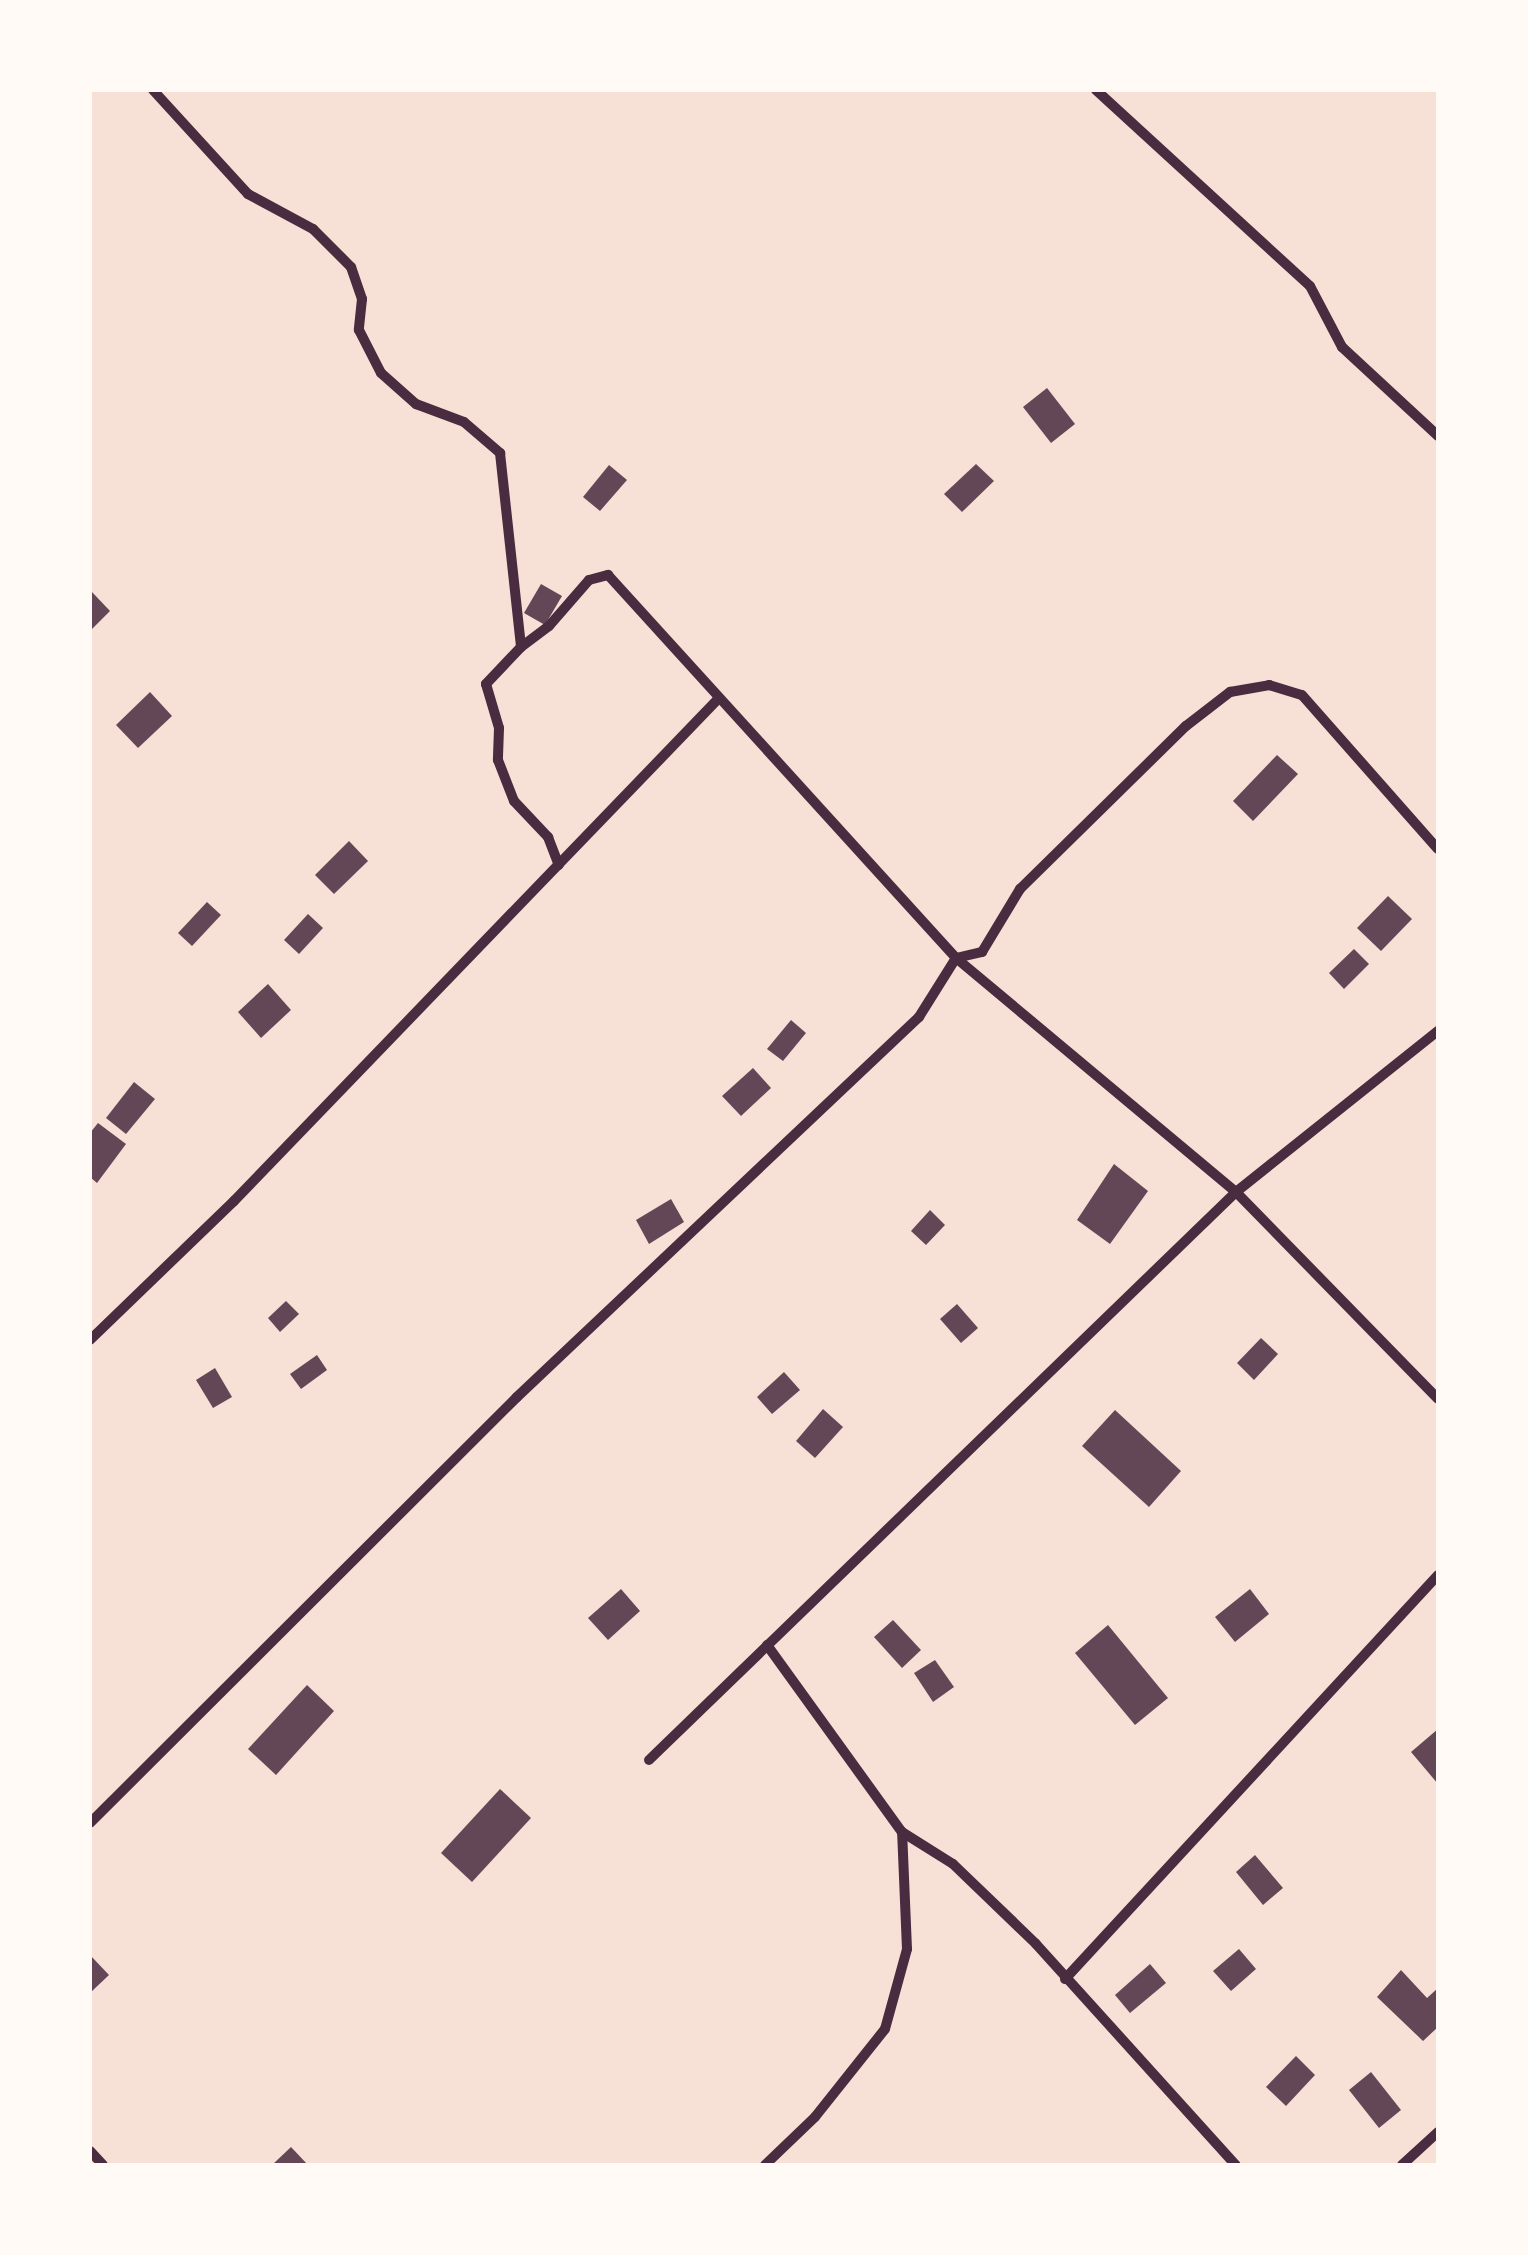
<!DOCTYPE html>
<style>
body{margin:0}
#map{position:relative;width:1528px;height:2255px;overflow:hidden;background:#f7e1d7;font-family:Bitter,serif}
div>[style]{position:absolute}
.building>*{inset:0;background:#644757}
.minor>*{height:10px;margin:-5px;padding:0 5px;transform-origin:5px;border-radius:5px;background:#4a2c40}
span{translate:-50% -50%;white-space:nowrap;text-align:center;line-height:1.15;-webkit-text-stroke:10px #fffaf5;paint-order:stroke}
.frame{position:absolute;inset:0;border:92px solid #fffaf5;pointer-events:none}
</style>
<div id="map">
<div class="building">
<i style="clip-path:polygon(1047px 388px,1075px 424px,1051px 443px,1023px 407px)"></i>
<i style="clip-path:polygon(976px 464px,994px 481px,962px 512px,944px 494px)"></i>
<i style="clip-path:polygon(609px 465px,627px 480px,600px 511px,583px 497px)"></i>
<i style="clip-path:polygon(541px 584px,562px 596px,545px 625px,524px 613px)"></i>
<i style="clip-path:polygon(92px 592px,110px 611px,90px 631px,90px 594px)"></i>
<i style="clip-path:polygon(150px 692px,172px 716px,138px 748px,116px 725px)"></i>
<i style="clip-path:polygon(1277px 755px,1298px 774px,1253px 821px,1233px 801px)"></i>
<i style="clip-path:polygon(349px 841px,368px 861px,334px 894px,315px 875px)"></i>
<i style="clip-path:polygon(1388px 896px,1412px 919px,1381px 951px,1357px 928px)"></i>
<i style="clip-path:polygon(207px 902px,221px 915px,192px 946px,178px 933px)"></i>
<i style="clip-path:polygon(308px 914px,323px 928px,299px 954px,284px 940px)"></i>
<i style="clip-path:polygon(1354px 949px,1369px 964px,1344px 989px,1329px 973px)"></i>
<i style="clip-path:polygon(268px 984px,291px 1010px,261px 1038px,238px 1012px)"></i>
<i style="clip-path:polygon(791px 1020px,806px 1033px,783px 1061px,767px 1049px)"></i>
<i style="clip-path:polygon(753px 1068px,771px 1088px,741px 1116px,722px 1096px)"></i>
<i style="clip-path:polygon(134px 1082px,155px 1099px,126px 1134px,106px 1118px)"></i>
<i style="clip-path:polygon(98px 1123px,126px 1144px,97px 1183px,90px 1177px,90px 1133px)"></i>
<i style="clip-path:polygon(1114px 1164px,1148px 1191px,1110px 1244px,1077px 1220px)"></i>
<i style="clip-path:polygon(671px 1199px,684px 1222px,649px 1244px,636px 1220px)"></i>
<i style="clip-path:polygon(930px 1210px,945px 1225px,926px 1245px,911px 1231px)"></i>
<i style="clip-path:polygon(286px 1301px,299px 1314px,280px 1332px,268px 1318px)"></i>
<i style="clip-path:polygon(957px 1304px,978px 1328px,961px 1343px,940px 1319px)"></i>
<i style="clip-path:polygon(1261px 1338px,1278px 1354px,1254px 1380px,1237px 1363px)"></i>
<i style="clip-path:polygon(317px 1355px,327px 1370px,301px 1389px,290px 1374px)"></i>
<i style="clip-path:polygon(215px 1368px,232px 1397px,213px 1408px,196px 1380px)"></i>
<i style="clip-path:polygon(784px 1372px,800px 1390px,772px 1414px,757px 1397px)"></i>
<i style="clip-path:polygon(823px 1409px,843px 1427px,815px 1458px,796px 1441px)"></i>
<i style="clip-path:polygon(1115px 1410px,1181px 1471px,1149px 1507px,1082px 1446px)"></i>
<i style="clip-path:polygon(621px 1589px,640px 1611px,608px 1640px,588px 1618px)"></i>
<i style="clip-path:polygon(1250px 1589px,1269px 1614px,1235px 1642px,1215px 1617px)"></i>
<i style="clip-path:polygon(893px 1620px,921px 1650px,902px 1668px,874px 1637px)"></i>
<i style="clip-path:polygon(1108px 1625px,1168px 1698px,1135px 1725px,1075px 1653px)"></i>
<i style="clip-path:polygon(935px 1660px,954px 1687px,933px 1702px,914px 1673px)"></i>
<i style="clip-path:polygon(307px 1685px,334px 1711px,276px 1775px,248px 1749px)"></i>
<i style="clip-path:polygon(1438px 1729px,1438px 1784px,1411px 1752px)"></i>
<i style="clip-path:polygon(500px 1789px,531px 1818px,472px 1882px,441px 1853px)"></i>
<i style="clip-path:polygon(1255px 1855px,1283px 1888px,1263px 1905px,1236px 1872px)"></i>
<i style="clip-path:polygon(1239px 1949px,1256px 1969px,1231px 1991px,1213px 1971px)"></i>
<i style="clip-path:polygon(90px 1955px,109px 1975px,90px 1993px)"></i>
<i style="clip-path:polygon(1150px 1964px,1166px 1983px,1130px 2013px,1115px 1995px)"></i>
<i style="clip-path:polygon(1401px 1970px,1427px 1998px,1438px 1988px,1438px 2027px,1423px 2041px,1377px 1997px)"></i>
<i style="clip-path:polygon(1296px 2056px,1315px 2075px,1286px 2106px,1266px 2087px)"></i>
<i style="clip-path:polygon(1371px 2072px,1401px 2110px,1379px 2128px,1349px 2090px)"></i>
<i style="clip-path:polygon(291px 2147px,308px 2165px,272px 2165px)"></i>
</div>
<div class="minor">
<i style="left:153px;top:90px;width:141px;rotate:47.6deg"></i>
<i style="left:248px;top:194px;width:74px;rotate:28.3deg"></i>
<i style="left:313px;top:229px;width:54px;rotate:45deg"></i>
<i style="left:351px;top:267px;width:34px;rotate:71deg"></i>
<i style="left:362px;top:299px;width:31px;rotate:96deg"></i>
<i style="left:359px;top:330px;width:48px;rotate:62.9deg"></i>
<i style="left:381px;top:373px;width:47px;rotate:41.5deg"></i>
<i style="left:416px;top:404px;width:51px;rotate:20.6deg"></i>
<i style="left:464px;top:422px;width:48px;rotate:40.7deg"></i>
<i style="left:500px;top:453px;width:195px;rotate:83.8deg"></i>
<i style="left:521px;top:647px;width:51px;rotate:133.4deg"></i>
<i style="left:486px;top:684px;width:46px;rotate:73.5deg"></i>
<i style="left:499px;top:728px;width:32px;rotate:92deg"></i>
<i style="left:498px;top:760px;width:44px;rotate:68.7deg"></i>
<i style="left:514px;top:801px;width:50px;rotate:46.6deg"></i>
<i style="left:548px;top:837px;width:30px;rotate:69deg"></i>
<i style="left:1096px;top:90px;width:290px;rotate:42.5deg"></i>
<i style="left:1310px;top:286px;width:69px;rotate:62.3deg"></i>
<i style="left:1342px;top:347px;width:131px;rotate:42.8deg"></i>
<i style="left:521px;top:647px;width:35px;rotate:-37deg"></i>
<i style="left:549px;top:626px;width:61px;rotate:-49deg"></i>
<i style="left:589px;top:580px;width:20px;rotate:-15deg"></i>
<i style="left:608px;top:575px;width:517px;rotate:47.74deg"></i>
<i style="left:956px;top:958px;width:365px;rotate:39.9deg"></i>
<i style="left:1236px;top:1192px;width:289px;rotate:45.7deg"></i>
<i style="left:90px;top:1340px;width:200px;rotate:-44deg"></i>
<i style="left:234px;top:1201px;width:699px;rotate:-46.04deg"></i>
<i style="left:767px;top:1645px;width:231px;rotate:54.2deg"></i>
<i style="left:902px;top:1832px;width:60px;rotate:32.1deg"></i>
<i style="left:953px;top:1864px;width:115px;rotate:43.9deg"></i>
<i style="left:1036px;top:1944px;width:298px;rotate:47.9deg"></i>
<i style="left:649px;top:1760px;width:817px;rotate:-44.06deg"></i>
<i style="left:1236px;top:1192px;width:258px;rotate:-38.6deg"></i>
<i style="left:90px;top:1823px;width:603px;rotate:-44.93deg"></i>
<i style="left:517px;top:1397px;width:553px;rotate:-43.39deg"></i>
<i style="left:919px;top:1017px;width:70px;rotate:-57.9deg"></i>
<i style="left:956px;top:958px;width:27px;rotate:-13deg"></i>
<i style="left:982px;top:952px;width:74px;rotate:-58.9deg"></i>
<i style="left:1020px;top:889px;width:233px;rotate:-44.5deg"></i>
<i style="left:1186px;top:726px;width:56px;rotate:-37.7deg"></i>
<i style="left:1230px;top:692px;width:40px;rotate:-10deg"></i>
<i style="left:1269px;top:685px;width:34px;rotate:17deg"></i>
<i style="left:1302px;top:695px;width:205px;rotate:48.6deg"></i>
<i style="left:1065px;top:1979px;width:550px;rotate:-47.28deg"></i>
<i style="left:90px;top:2151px;width:19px;rotate:47deg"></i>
<i style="left:765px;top:2165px;width:69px;rotate:-43.8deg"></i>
<i style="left:815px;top:2117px;width:112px;rotate:-51.5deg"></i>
<i style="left:885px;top:2029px;width:83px;rotate:-74.6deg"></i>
<i style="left:907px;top:1949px;width:117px;rotate:-92.4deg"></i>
<i style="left:1402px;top:2165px;width:49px;rotate:-42.5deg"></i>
</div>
<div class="frame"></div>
</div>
